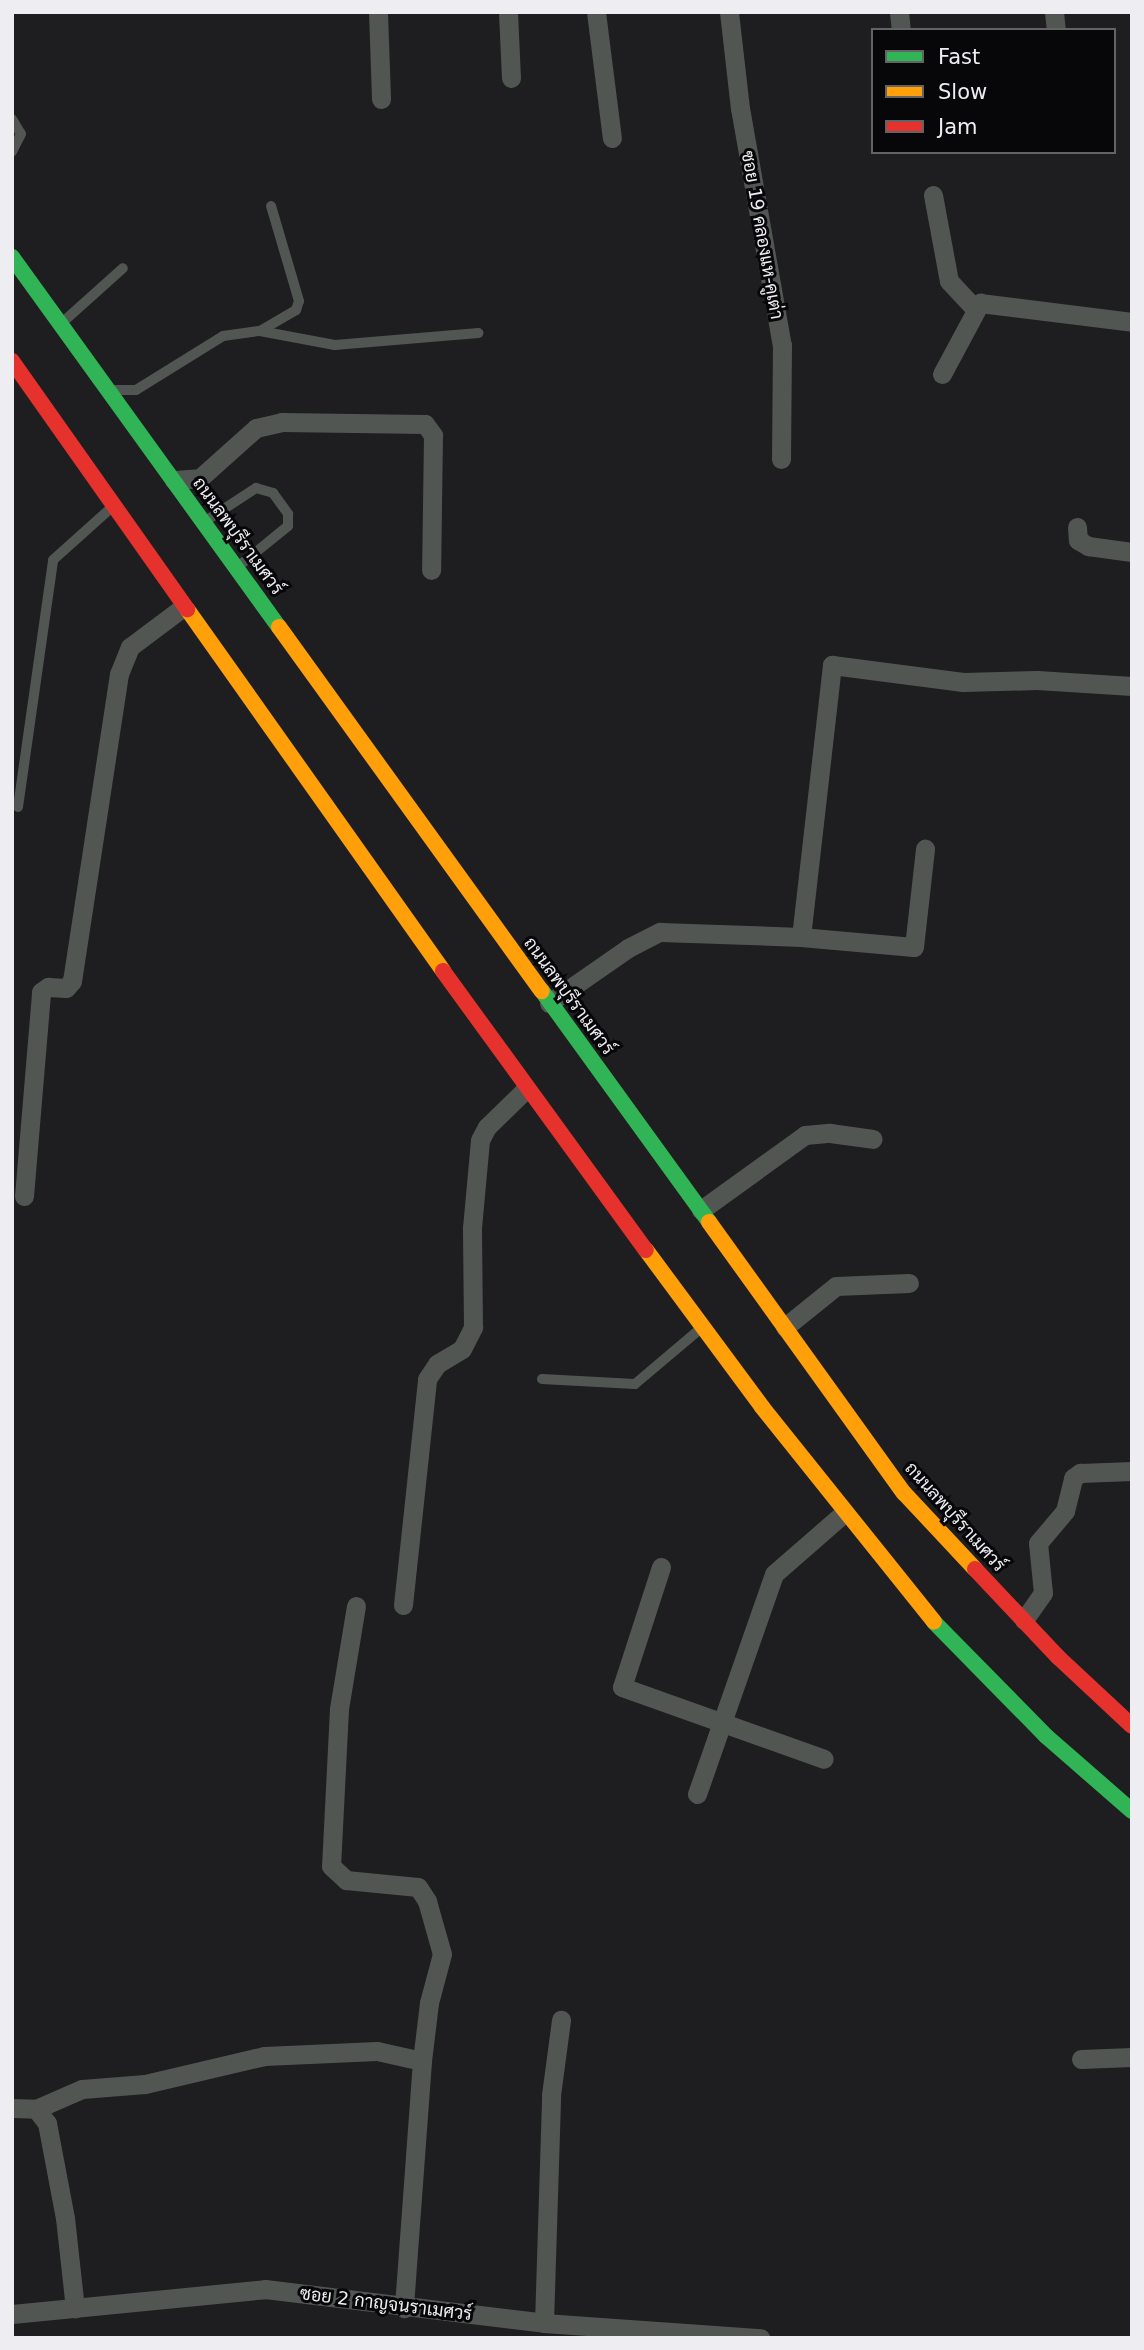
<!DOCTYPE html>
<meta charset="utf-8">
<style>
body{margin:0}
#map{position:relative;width:1144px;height:2350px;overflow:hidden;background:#1e1d20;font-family:"DejaVu Sans",Sarabun,sans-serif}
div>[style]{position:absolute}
.lane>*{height:10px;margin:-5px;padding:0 5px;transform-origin:5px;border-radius:5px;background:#515653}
.street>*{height:19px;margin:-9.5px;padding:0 9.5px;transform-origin:9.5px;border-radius:9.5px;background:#515653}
.fast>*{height:16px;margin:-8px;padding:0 8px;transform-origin:8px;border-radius:8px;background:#30b455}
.slow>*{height:16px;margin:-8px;padding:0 8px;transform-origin:8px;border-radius:8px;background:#ff9f0a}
.jam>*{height:16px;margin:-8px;padding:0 8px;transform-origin:8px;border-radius:8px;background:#e5322d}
span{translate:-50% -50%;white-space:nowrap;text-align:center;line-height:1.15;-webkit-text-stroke:6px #070709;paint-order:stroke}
.street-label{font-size:18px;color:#eeedf1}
.frame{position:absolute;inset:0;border:14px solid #eeedf1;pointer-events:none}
.legend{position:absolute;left:871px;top:28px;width:245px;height:126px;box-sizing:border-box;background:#070709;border:2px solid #636366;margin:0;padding:9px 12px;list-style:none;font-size:21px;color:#eeedf1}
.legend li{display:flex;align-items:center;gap:14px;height:35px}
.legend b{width:35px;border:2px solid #636366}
</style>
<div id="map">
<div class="lane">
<i style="left:12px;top:119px;width:17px;rotate:59deg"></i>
<i style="left:21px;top:134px;width:20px;rotate:117deg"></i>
<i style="left:64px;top:321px;width:79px;rotate:-41.9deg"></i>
<i style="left:260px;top:331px;width:76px;rotate:10.6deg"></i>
<i style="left:335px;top:345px;width:144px;rotate:-4.8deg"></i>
<i style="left:115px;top:390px;width:21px"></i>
<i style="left:136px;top:390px;width:102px;rotate:-31.8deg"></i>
<i style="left:223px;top:336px;width:37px;rotate:-8deg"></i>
<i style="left:260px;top:331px;width:42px;rotate:-30.3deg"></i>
<i style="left:296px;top:310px;width:9px;rotate:-72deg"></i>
<i style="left:299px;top:301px;width:99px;rotate:-106.4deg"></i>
<i style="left:207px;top:520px;width:59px;rotate:-33.1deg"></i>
<i style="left:256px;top:488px;width:18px;rotate:16deg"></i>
<i style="left:273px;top:493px;width:26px;rotate:54deg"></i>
<i style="left:288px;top:514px;width:12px;rotate:90deg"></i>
<i style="left:288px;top:526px;width:62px;rotate:140.9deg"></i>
<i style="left:18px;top:807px;width:249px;rotate:-81.9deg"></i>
<i style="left:53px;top:560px;width:79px;rotate:-41.9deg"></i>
<i style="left:542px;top:1379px;width:93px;rotate:3.1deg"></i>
<i style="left:635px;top:1384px;width:85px;rotate:-40.2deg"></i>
</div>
<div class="street">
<i style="left:378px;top:12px;width:87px;rotate:88deg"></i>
<i style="left:508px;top:12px;width:66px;rotate:87.4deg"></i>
<i style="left:596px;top:12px;width:127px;rotate:82.8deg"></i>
<i style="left:729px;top:12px;width:97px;rotate:83.5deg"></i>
<i style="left:740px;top:108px;width:241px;rotate:80deg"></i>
<i style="left:782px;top:345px;width:114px;rotate:90.5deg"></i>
<i style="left:899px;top:12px;width:18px;rotate:84deg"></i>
<i style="left:1054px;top:12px;width:18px;rotate:84deg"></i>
<i style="left:933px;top:195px;width:87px;rotate:79.5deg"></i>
<i style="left:949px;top:281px;width:37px;rotate:47deg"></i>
<i style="left:942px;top:374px;width:81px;rotate:-61.8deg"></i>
<i style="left:980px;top:303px;width:153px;rotate:7.1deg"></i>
<i style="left:174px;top:480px;width:26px;rotate:-4deg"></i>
<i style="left:200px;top:478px;width:75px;rotate:-41.8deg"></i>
<i style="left:256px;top:428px;width:26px;rotate:-13deg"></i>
<i style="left:281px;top:422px;width:144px;rotate:0.8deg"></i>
<i style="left:425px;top:424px;width:14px;rotate:54deg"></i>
<i style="left:433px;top:435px;width:135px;rotate:90.8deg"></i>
<i style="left:1077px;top:527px;width:13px;rotate:86deg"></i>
<i style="left:1078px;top:540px;width:12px;rotate:31deg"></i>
<i style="left:1088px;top:546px;width:44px;rotate:7.8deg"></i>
<i style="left:801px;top:937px;width:113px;rotate:5.1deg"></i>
<i style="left:914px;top:947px;width:99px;rotate:-83.6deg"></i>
<i style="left:549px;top:1003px;width:96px;rotate:-34.8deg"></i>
<i style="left:628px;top:948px;width:36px;rotate:-27deg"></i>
<i style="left:660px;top:932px;width:141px;rotate:2deg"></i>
<i style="left:801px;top:937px;width:274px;rotate:-83.5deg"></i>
<i style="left:832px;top:665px;width:132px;rotate:7.4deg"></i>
<i style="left:963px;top:682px;width:74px;rotate:-1.5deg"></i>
<i style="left:1037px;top:680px;width:95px;rotate:3.6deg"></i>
<i style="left:24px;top:1196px;width:205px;rotate:-85.2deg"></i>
<i style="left:41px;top:992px;width:9px;rotate:-36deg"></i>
<i style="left:48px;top:987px;width:18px;rotate:3deg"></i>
<i style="left:66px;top:988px;width:9px;rotate:-49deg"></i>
<i style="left:72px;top:981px;width:311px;rotate:-81.3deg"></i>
<i style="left:119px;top:674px;width:29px;rotate:-68deg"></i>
<i style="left:130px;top:647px;width:65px;rotate:-36.9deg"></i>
<i style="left:701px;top:1210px;width:128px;rotate:-35.8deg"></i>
<i style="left:805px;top:1135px;width:25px;rotate:-5deg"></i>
<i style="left:830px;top:1133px;width:43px;rotate:7.9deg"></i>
<i style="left:785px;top:1327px;width:65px;rotate:-38.8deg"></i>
<i style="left:836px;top:1286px;width:73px;rotate:-2.4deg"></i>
<i style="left:661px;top:1567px;width:126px;rotate:108deg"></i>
<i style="left:622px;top:1687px;width:214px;rotate:19.6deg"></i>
<i style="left:403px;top:1605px;width:227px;rotate:-83.9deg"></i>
<i style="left:427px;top:1379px;width:18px;rotate:-56deg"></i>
<i style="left:437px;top:1364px;width:29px;rotate:-31deg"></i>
<i style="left:462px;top:1349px;width:25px;rotate:-63deg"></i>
<i style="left:473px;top:1327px;width:99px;rotate:-90.6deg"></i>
<i style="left:472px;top:1228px;width:88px;rotate:-84.8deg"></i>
<i style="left:480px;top:1140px;width:15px;rotate:-62deg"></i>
<i style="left:487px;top:1127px;width:54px;rotate:-44.3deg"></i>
<i style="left:356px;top:1606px;width:104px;rotate:99.4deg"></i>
<i style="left:339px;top:1709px;width:157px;rotate:92.9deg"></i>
<i style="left:331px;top:1866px;width:21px;rotate:43deg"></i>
<i style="left:346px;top:1880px;width:72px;rotate:5.6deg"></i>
<i style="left:418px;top:1887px;width:17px;rotate:57deg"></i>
<i style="left:427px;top:1901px;width:55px;rotate:74.2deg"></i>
<i style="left:442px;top:1954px;width:51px;rotate:104.9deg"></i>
<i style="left:429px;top:2003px;width:58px;rotate:96.9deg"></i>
<i style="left:422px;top:2061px;width:248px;rotate:94.2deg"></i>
<i style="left:1024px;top:1620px;width:33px;rotate:-55deg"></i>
<i style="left:1043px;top:1593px;width:50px;rotate:-95.7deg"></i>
<i style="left:1038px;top:1543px;width:42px;rotate:-49.8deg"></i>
<i style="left:1065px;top:1511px;width:34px;rotate:-76deg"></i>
<i style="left:1073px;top:1478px;width:9px;rotate:-36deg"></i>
<i style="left:1080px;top:1473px;width:52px;rotate:-2.2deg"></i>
<i style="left:697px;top:1794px;width:233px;rotate:-70.7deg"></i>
<i style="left:774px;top:1574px;width:93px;rotate:-41.1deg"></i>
<i style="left:1081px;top:2059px;width:51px;rotate:-2.2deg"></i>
<i style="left:12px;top:2108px;width:24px;rotate:2deg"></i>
<i style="left:36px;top:2109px;width:18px;rotate:52deg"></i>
<i style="left:47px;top:2123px;width:97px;rotate:79.3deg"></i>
<i style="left:65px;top:2218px;width:91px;rotate:83.7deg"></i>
<i style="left:36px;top:2109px;width:50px;rotate:-23.5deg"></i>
<i style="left:82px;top:2089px;width:63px;rotate:-4.5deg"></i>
<i style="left:145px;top:2084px;width:122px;rotate:-13.2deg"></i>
<i style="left:264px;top:2056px;width:113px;rotate:-2.5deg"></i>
<i style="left:377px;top:2051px;width:46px;rotate:12.5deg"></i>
<i style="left:12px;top:2314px;width:254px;rotate:-5.6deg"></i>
<i style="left:265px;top:2289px;width:281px;rotate:6.9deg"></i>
<i style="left:544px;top:2323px;width:217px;rotate:4deg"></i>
<i style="left:544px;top:2323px;width:228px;rotate:-88.2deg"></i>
<i style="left:551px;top:2095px;width:76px;rotate:-82.4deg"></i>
</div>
<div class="fast">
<i style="left:12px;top:257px;width:456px;rotate:54.2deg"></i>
<i style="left:542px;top:991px;width:285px;rotate:54.1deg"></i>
<i style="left:934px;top:1622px;width:160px;rotate:45.5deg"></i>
<i style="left:1046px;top:1736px;width:114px;rotate:41.1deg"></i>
</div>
<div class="slow">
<i style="left:187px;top:609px;width:443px;rotate:54.7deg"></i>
<i style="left:279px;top:627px;width:449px;rotate:54.2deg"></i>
<i style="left:709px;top:1222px;width:334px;rotate:54.3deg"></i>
<i style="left:904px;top:1493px;width:104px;rotate:46.9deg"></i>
<i style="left:646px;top:1250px;width:195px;rotate:53.5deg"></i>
<i style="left:762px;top:1407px;width:275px;rotate:51.3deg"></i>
</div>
<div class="jam">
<i style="left:12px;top:361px;width:304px;rotate:54.8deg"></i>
<i style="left:443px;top:971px;width:345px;rotate:54deg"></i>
<i style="left:975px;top:1569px;width:121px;rotate:46.7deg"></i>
<i style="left:1058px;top:1657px;width:101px;rotate:43deg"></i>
</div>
<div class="street-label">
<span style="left:762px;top:235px;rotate:80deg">ซอย 19 คลองแห-คูเต่า</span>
<span style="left:238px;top:536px;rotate:54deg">ถนนลพบุรีราเมศวร์</span>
<span style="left:569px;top:996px;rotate:54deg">ถนนลพบุรีราเมศวร์</span>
<span style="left:955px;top:1517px;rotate:48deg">ถนนลพบุรีราเมศวร์</span>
<span style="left:386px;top:2304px;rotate:7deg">ซอย 2 กาญจนราเมศวร์</span>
</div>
<div class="frame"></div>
<ul class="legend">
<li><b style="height:9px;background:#30b455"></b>Fast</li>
<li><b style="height:9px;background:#ff9f0a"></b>Slow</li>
<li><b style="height:9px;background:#e5322d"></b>Jam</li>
</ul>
</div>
